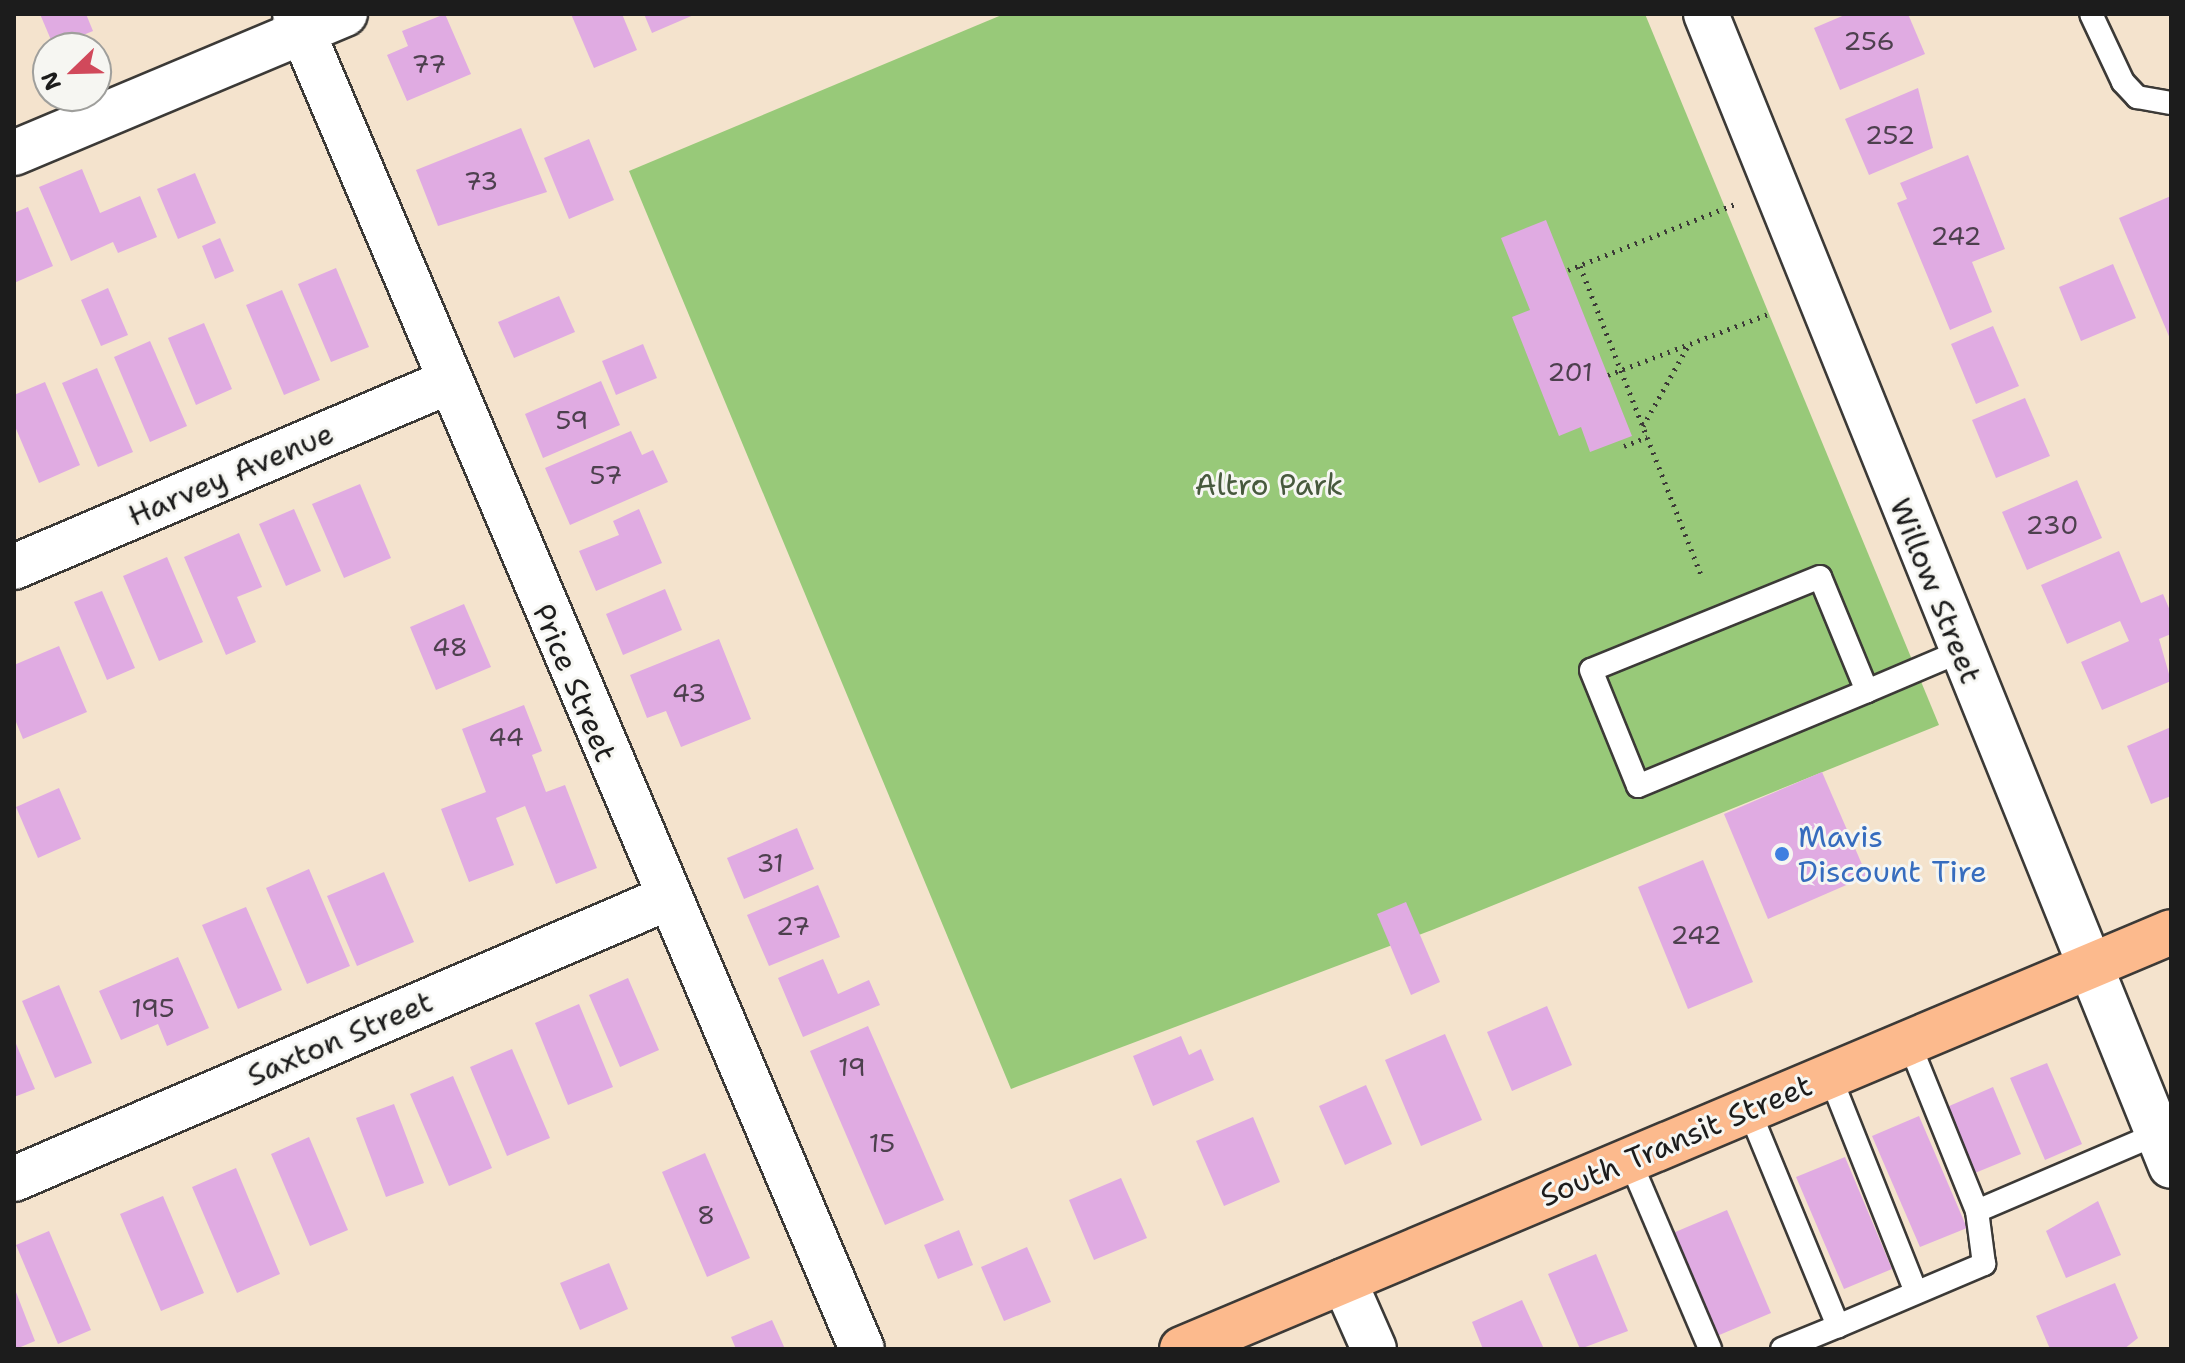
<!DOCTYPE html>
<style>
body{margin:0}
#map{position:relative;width:2185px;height:1363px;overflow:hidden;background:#f4e3cd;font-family:"Shantell Sans",sans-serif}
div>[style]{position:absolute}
.green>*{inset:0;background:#98c979}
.building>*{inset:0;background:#e0abe2}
.path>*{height:5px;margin-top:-2.5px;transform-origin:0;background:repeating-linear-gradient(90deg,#3c3a37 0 2px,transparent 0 8px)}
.roads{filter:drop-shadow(2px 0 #3c3a37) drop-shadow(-2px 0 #3c3a37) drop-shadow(0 2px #3c3a37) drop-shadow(0 -2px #3c3a37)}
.service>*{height:22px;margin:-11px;padding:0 11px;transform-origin:11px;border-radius:11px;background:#fff}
.minor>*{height:44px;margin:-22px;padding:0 22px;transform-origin:22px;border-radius:22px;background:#fff}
.trunk>*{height:44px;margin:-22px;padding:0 22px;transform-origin:22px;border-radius:22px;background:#fcba8d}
.dots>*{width:22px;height:22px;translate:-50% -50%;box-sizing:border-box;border:4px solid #f6f6f2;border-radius:50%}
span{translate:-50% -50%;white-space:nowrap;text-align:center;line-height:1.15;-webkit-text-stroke:6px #f6f6f2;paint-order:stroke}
.number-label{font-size:26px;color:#4d404e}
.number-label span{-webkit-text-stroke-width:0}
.street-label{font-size:30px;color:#1c1c1c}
.park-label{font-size:30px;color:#47593d}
.shop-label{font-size:30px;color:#366cbe}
.left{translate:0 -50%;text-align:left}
.frame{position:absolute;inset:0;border:16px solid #1c1c1c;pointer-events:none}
.north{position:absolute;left:32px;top:32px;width:80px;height:80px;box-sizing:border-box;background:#f6f6f2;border:2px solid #9f9f9c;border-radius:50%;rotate:247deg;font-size:22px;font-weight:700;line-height:32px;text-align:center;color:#1c1c1c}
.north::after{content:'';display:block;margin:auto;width:28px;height:36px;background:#d1495b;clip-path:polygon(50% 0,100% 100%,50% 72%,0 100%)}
</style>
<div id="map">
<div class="green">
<i style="clip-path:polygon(1004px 14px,1645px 14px,1939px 725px,1432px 930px,1011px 1089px,629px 171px)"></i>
</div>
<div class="building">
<i style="clip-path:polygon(40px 14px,86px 14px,93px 31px,54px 47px)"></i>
<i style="clip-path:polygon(445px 14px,471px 74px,407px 101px,387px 55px,408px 46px,402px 31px)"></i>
<i style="clip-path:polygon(571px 14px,622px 14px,637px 50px,594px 68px)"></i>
<i style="clip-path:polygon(644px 14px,696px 14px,652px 33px)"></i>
<i style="clip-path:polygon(1847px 14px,1908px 14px,1925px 54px,1840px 90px,1814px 28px)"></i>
<i style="clip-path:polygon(1918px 88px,1933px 148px,1869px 175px,1845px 119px)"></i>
<i style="clip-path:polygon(521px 128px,547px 192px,438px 226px,416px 170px)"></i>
<i style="clip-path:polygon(589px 139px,614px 200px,569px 219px,544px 158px)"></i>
<i style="clip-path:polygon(1968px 155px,2005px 249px,1972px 262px,1992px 312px,1950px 330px,1897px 203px,1907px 199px,1900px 183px)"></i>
<i style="clip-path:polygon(82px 169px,100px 213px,140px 196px,157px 237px,118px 253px,113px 242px,71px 261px,39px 187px)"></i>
<i style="clip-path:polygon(195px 173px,216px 223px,178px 239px,157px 189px)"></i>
<i style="clip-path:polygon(2171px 196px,2171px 341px,2119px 218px)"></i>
<i style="clip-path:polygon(28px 207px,53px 266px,14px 283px,14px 213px)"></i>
<i style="clip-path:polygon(1546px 220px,1632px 436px,1590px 452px,1581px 427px,1559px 436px,1512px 317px,1530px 310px,1501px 238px)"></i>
<i style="clip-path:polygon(220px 238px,234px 271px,215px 279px,202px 246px)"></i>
<i style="clip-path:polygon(2113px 264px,2136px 318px,2081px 341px,2059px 287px)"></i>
<i style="clip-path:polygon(336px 268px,369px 347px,331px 362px,298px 284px)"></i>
<i style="clip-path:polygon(108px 288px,128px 335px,101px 346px,81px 300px)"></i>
<i style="clip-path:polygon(282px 290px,320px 380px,284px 395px,246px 305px)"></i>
<i style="clip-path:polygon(559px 296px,575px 332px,514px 358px,498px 322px)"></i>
<i style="clip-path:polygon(204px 323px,232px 389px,196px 405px,168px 338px)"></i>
<i style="clip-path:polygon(1993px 326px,2019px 386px,1976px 404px,1951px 344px)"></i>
<i style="clip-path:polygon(150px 341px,187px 426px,150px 442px,114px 357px)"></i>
<i style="clip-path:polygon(643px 344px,657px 378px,616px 395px,602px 361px)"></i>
<i style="clip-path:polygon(97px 368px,133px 452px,98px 467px,62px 383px)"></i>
<i style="clip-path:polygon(601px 381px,620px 425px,543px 458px,525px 414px)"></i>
<i style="clip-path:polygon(45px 382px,80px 465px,39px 483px,14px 424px,14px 395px)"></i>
<i style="clip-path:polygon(2025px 398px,2050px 456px,1996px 478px,1972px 420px)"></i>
<i style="clip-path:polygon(631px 431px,642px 455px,653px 450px,668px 482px,570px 525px,545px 468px)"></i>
<i style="clip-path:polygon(2077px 480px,2102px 538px,2027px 570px,2002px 512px)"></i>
<i style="clip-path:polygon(360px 484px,391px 558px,344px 578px,312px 504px)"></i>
<i style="clip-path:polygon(294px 509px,321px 571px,286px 586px,259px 524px)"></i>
<i style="clip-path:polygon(639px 509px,662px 563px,596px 591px,579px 551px,619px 535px,613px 521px)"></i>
<i style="clip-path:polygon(239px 533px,262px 587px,237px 597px,256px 642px,226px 655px,184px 557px)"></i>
<i style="clip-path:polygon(2119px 551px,2141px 603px,2163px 594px,2171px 613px,2171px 634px,2159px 639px,2171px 681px,2102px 710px,2081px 662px,2129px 641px,2120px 621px,2067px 644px,2041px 585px)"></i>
<i style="clip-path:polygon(167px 557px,203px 642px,159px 661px,123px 576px)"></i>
<i style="clip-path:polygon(665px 589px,682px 630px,623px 655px,606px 614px)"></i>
<i style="clip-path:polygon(102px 591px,135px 668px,107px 680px,74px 602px)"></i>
<i style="clip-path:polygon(464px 604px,491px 667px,436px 690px,410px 627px)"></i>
<i style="clip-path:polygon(719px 639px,751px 719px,681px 747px,666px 711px,647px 718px,630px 675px)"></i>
<i style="clip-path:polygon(59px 646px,87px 712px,23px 739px,14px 717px,14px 665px)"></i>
<i style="clip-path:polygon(524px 705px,542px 751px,532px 755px,546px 792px,565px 785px,597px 868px,556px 884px,525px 806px,496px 818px,514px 865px,469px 882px,441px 809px,486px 792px,462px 729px)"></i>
<i style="clip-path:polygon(2171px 727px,2171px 796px,2151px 804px,2127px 746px)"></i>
<i style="clip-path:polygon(1822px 772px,1867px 876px,1768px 919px,1724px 814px)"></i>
<i style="clip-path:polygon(59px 788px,81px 839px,38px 858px,16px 807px)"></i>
<i style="clip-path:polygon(797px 828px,814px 869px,744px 899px,727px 858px)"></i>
<i style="clip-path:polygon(1703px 860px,1753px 982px,1688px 1009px,1638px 887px)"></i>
<i style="clip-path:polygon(309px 869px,350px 966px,307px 984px,266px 888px)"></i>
<i style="clip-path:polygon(384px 872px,414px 942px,357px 966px,327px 896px)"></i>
<i style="clip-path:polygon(818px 885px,840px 937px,769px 966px,747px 915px)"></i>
<i style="clip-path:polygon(1406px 902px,1440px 982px,1411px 995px,1377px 914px)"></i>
<i style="clip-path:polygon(246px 907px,282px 990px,238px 1009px,202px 925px)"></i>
<i style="clip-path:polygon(178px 957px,209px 1028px,167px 1046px,158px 1024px,121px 1040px,99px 991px)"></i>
<i style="clip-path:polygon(823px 959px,838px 994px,869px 980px,880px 1005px,803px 1037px,778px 978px)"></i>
<i style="clip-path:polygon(628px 978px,659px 1050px,620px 1067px,589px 995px)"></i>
<i style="clip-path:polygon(59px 985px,92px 1063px,55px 1078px,22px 1001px)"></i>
<i style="clip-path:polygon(579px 1004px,613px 1087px,568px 1105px,535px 1023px)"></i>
<i style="clip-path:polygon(1547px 1006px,1572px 1065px,1512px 1091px,1487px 1032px)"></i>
<i style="clip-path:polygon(868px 1026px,944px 1200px,885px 1225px,810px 1051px)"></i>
<i style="clip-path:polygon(1445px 1034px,1482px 1120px,1421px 1146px,1385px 1060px)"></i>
<i style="clip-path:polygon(1181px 1036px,1189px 1055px,1201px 1049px,1214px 1080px,1153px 1106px,1133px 1056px)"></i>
<i style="clip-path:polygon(14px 1039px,35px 1089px,14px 1097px)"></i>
<i style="clip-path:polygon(512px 1049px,550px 1138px,507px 1156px,470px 1067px)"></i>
<i style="clip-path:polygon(2047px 1063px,2082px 1144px,2045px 1160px,2010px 1078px)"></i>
<i style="clip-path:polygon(453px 1076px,492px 1168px,449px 1186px,410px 1094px)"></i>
<i style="clip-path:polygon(1366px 1085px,1392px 1144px,1345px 1165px,1319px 1106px)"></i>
<i style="clip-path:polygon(1993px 1087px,2021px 1154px,1975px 1173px,1947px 1107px)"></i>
<i style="clip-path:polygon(394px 1104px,424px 1183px,386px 1197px,356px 1118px)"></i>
<i style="clip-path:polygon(1919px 1116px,1967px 1228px,1920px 1247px,1872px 1136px)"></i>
<i style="clip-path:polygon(1253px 1117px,1280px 1182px,1224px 1206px,1196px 1141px)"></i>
<i style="clip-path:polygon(309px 1137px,348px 1230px,310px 1246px,271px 1154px)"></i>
<i style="clip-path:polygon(705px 1153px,750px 1258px,707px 1277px,662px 1172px)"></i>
<i style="clip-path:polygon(1845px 1157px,1892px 1269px,1844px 1289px,1796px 1177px)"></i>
<i style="clip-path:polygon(236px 1168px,280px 1274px,237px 1293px,192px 1187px)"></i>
<i style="clip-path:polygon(1121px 1178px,1147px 1238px,1094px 1260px,1069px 1200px)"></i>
<i style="clip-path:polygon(163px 1196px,204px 1293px,161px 1311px,120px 1214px)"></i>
<i style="clip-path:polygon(2098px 1201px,2121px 1255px,2066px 1278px,2046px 1231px)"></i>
<i style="clip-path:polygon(1727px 1210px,1771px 1313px,1717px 1336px,1673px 1233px)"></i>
<i style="clip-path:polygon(959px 1230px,973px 1265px,938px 1279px,924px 1245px)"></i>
<i style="clip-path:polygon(49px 1231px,91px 1330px,58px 1344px,16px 1245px)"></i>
<i style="clip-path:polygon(1027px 1247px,1051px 1302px,1004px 1321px,981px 1267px)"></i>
<i style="clip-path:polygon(1596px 1254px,1628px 1331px,1580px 1349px,1548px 1274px)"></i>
<i style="clip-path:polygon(609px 1263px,628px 1309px,580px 1330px,560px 1283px)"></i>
<i style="clip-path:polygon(2115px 1283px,2138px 1338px,2124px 1349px,2050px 1349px,2036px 1316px)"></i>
<i style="clip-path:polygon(14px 1287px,35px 1341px,16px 1349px,14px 1349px)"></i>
<i style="clip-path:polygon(1522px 1300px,1544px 1349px,1483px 1349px,1472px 1322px)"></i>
<i style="clip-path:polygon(772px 1320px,785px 1349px,736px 1349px,731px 1337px)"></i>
</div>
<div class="path">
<i style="left:1580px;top:266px;width:331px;rotate:68.6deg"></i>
<i style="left:1568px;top:270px;width:183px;rotate:-21.5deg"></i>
<i style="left:1608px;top:375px;width:174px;rotate:-20.8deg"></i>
<i style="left:1643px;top:426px;width:94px;rotate:-60.7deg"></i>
<i style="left:1624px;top:446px;width:25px;rotate:-21deg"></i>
</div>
<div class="roads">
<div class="service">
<i style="left:2091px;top:14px;width:75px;rotate:64.8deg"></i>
<i style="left:2123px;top:82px;width:21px;rotate:47deg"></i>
<i style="left:2137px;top:97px;width:35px;rotate:10deg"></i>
<i style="left:1867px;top:691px;width:123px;rotate:-112.4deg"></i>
<i style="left:1820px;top:577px;width:247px;rotate:157.9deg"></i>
<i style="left:1591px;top:670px;width:125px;rotate:67.9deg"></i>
<i style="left:1638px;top:786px;width:248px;rotate:-22.5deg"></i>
<i style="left:1867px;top:691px;width:100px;rotate:-23deg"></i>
<i style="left:1830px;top:1076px;width:232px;rotate:68.3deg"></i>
<i style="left:1749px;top:1110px;width:234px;rotate:67.6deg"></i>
<i style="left:1838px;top:1326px;width:159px;rotate:-23deg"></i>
<i style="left:1984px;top:1264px;width:53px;rotate:-97.5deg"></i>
<i style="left:1977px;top:1211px;width:181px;rotate:-112deg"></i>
<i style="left:1630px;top:1161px;width:204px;rotate:66.9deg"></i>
<i style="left:1977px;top:1211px;width:196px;rotate:-23.2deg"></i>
<i style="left:1782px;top:1349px;width:61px;rotate:-22.3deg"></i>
</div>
<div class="minor">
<i style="left:295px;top:14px;width:1450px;rotate:66.99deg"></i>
<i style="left:1706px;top:14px;width:1242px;rotate:68.02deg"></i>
<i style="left:14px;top:153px;width:359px;rotate:-22.8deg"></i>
<i style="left:14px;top:567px;width:472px;rotate:-23.1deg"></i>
<i style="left:14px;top:1179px;width:709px;rotate:-23.27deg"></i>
<i style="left:1344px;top:1281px;width:74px;rotate:66.2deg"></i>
</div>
<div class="trunk">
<i style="left:1182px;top:1349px;width:1073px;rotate:-22.86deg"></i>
</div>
</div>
<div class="dots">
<i style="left:1782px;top:854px;background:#3f7fe0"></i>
</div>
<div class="number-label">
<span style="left:1869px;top:41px">256</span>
<span style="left:429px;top:64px">77</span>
<span style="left:1890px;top:135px">252</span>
<span style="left:481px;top:181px">73</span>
<span style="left:1956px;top:236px">242</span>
<span style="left:1570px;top:372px">201</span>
<span style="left:572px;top:420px">59</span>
<span style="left:606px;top:475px">57</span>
<span style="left:2052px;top:525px">230</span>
<span style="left:450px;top:647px">48</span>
<span style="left:689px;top:693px">43</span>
<span style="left:506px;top:737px">44</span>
<span style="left:770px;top:863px">31</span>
<span style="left:793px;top:926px">27</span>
<span style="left:1696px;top:935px">242</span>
<span style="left:153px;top:1008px">195</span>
<span style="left:852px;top:1067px">19</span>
<span style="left:882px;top:1143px">15</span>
<span style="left:706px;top:1215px">8</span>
</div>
<div class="street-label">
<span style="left:231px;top:475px;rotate:-23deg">Harvey Avenue</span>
<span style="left:1935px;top:591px;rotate:68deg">Willow Street</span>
<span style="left:574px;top:683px;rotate:67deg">Price Street</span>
<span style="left:340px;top:1039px;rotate:-23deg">Saxton Street</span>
<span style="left:1676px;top:1141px;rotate:-23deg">South Transit Street</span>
</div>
<div class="park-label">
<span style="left:1269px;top:485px">Altro Park</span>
</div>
<div class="shop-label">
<span class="left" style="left:1798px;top:854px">Mavis<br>Discount Tire</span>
</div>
<div class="frame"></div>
<div class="north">N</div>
</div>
